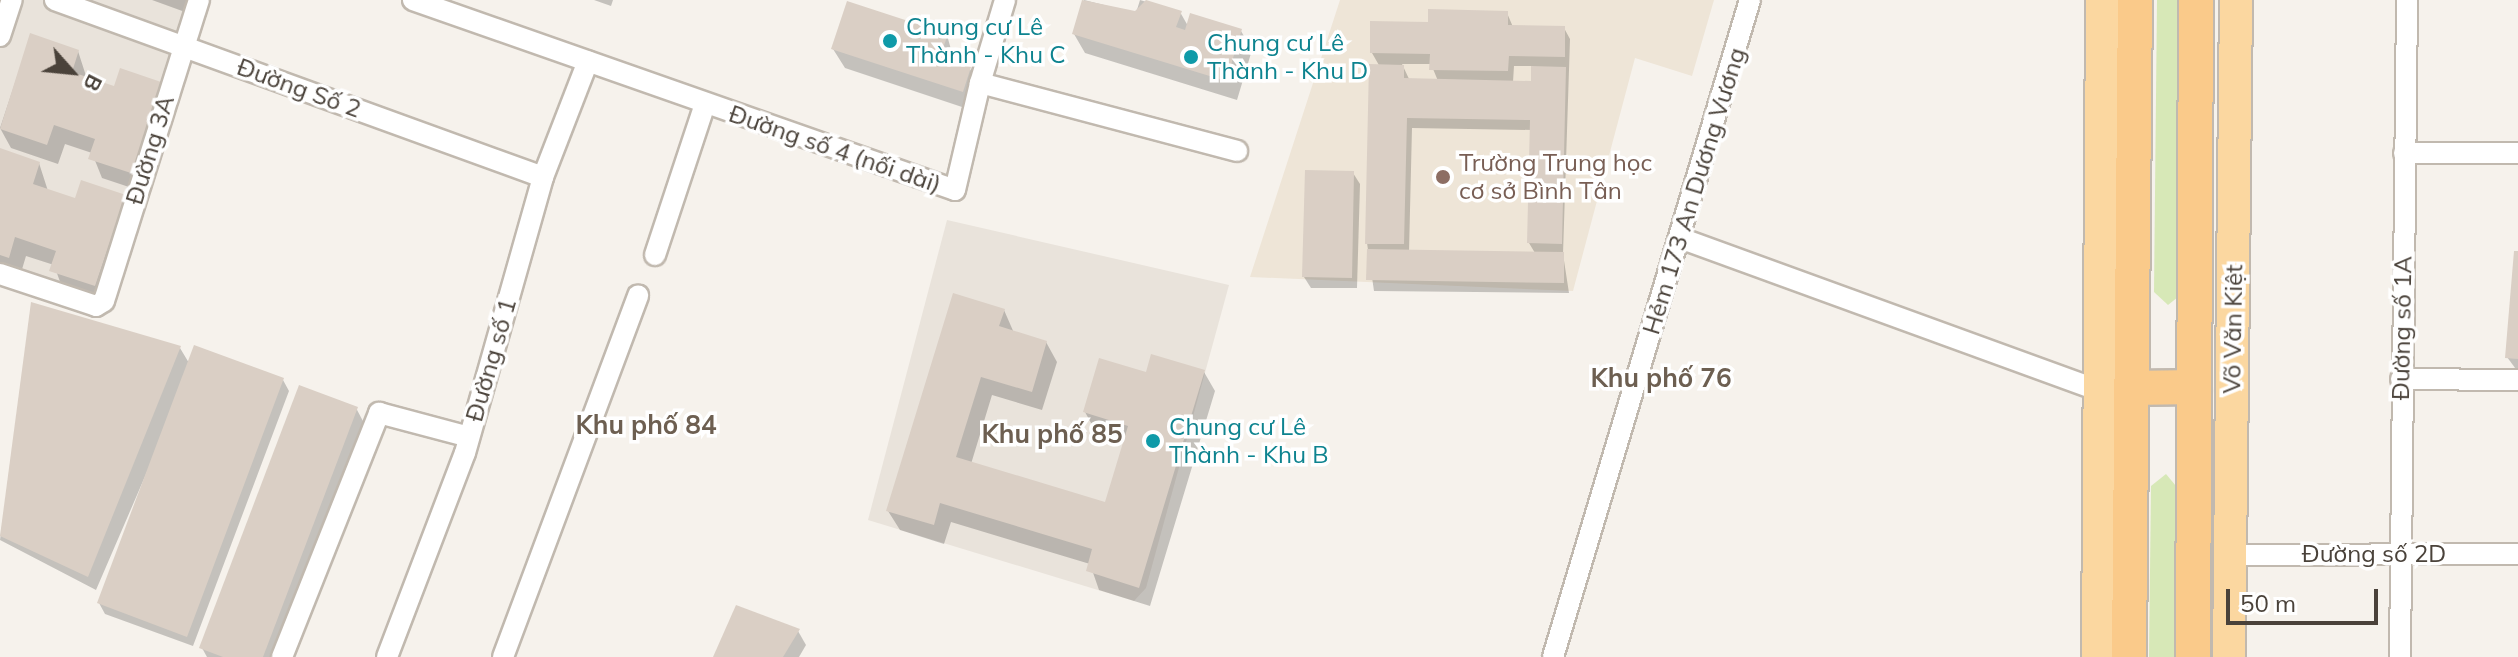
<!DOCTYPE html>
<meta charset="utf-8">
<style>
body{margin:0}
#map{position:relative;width:2518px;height:657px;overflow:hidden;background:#f6f2ec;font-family:Mulish,sans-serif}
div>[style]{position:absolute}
.residential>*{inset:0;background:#e9e3db}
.education>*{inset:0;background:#eee5d7}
.green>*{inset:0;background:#d7e8b7}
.shadow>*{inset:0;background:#0003}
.building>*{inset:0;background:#dacfc5}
.roads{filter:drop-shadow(2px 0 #c1b9af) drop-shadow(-2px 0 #c1b9af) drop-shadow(0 2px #c1b9af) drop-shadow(0 -2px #c1b9af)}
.minor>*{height:20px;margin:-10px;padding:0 10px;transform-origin:10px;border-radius:10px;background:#fff}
.primary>*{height:32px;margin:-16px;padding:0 16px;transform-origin:16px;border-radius:16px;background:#fbd7a0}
.trunk>*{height:34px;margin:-17px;padding:0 17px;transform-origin:17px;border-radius:17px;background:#faca8a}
.dots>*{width:22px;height:22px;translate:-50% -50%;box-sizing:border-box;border:4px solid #fff;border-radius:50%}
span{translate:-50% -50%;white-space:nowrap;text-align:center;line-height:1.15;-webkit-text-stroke:7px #fff;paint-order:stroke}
.culture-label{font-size:24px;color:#0d838f}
.left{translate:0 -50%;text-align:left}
.street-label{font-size:24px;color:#4a423a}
.education-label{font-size:24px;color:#785e54}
.neighbourhood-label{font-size:26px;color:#6d5f51;font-weight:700}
.north{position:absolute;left:32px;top:32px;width:80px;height:80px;-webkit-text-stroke:6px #fff;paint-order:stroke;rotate:117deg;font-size:22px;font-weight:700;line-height:32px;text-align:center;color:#4a423a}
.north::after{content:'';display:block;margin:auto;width:28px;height:36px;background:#4a423a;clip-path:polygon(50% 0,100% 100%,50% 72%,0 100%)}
.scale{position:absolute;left:2226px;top:589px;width:152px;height:36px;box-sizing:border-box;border:4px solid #4a423a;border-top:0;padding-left:10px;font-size:24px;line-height:28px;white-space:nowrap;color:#4a423a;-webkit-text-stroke:6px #fff;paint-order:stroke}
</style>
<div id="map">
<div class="residential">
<i style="clip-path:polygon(16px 0,192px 0,101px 299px,0 271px,0 46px)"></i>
<i style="clip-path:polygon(947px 220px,1229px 285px,1146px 588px,1134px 601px,868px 520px)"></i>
</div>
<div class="education">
<i style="clip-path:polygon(1340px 0,1714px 0,1692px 76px,1635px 58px,1573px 291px,1250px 277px)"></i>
</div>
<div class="green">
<i style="clip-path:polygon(2157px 0,2183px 0,2178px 297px,2168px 305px,2154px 292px)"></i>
<i style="clip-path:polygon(2166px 474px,2176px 486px,2175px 657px,2149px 657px,2151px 486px)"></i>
</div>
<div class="shadow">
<i style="clip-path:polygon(152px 0,201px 0,196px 16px)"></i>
<i style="clip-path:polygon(594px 0,613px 0,611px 6px)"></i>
<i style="clip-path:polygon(1084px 0,1136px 13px,1140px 0,1180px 12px,1188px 26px,1241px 31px,1252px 50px,1237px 100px,1085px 53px,1074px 34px)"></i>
<i style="clip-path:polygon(evenodd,1507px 13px,1513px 27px,1564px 28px,1570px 39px,1563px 254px,1569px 293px,1374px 291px,1367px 243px,1380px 67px,1372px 53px,1430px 24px,1507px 13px,1402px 64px,1431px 64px,1438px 81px,1410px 81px,1402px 64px,1507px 13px,1514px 66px,1533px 66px,1533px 83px,1513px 82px,1514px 66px,1507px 13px,1412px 128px,1532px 130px,1529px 243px,1535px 253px,1409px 252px,1412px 128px)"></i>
<i style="clip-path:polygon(31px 35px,78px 51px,87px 79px,115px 88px,144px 192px,102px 178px,92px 153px,65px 144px,58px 164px,11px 148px,0 128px)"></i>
<i style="clip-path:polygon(947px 35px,955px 64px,970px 69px,981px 88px,974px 111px,845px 68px,833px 49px)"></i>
<i style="clip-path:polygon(0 150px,39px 163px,48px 191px,77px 200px,124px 196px,135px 216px,106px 305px,63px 290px,54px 265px,26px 256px,20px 276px,0 269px)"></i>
<i style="clip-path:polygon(1353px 173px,1360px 184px,1357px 288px,1311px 288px,1304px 277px)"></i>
<i style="clip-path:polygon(2518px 253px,2518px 372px,2507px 357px)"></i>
<i style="clip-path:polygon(33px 305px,180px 348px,189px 363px,283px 380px,289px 391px,193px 646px,105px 614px,99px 603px,153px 458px,96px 590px,0 540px)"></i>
<i style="clip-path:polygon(1004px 310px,1014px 333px,1046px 342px,1057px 362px,1042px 410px,992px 395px,971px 464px,1106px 504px,1125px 440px,1096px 432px,1085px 412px,1147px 374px,1204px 372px,1215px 391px,1150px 606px,1099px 590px,1090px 564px,951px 522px,944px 544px,900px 530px,888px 511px)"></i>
<i style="clip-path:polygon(356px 408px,364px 423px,276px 657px,207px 657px,202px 648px)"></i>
<i style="clip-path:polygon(798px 631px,806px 645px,799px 657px,715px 657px)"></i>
</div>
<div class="building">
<i style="clip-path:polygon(1082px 0,1135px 11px,1146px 0,1182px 11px,1176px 27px,1185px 30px,1190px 13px,1242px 29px,1226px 81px,1072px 34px)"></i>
<i style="clip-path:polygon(847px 1px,948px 34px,940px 57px,971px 67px,963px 92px,831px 49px)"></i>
<i style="clip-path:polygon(1428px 9px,1508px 11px,1508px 25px,1565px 26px,1565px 57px,1509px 56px,1508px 71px,1429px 70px,1430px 54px,1370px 53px,1370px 21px,1428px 22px)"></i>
<i style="clip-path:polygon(30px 33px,79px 50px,72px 72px,114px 86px,120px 68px,164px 83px,134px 174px,88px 159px,95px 139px,54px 125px,47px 145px,0 129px)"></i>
<i style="clip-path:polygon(1369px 64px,1404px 65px,1404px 78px,1531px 81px,1531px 66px,1566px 67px,1562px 244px,1527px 243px,1530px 120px,1407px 118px,1404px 244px,1365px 244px)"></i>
<i style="clip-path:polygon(0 148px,40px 162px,33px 184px,75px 198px,81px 180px,126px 195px,95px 286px,49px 271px,56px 251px,15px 237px,9px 258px,0 255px)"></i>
<i style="clip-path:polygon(1305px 170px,1354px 171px,1352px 278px,1302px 277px)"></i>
<i style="clip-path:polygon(1367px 249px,1564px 252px,1564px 283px,1366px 280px)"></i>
<i style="clip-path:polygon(2514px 251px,2518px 251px,2518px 359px,2505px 358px)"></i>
<i style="clip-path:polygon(953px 293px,1005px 309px,999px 326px,1047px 341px,1032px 392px,981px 377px,956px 457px,1105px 502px,1128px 426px,1083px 412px,1099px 358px,1146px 372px,1151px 354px,1205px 370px,1139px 588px,1086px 571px,1092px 549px,940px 503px,934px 525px,886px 511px)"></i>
<i style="clip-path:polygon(31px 302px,181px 346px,88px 577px,0 536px)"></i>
<i style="clip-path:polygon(194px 345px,284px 378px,187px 637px,97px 603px)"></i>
<i style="clip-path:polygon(299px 385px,358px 407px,263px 657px,223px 657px,199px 648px)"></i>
<i style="clip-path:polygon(736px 605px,800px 629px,783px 657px,713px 657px)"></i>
</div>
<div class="roads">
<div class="minor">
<i style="left:55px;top:0;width:519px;rotate:19.94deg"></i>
<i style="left:413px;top:0;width:574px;rotate:19.32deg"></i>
<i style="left:955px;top:190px;width:110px;rotate:-76.8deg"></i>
<i style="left:980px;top:83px;width:266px;rotate:14.8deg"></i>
<i style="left:0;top:36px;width:38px;rotate:-72deg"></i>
<i style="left:980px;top:83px;width:87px;rotate:-73.2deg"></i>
<i style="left:2404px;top:153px;width:114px"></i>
<i style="left:1680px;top:238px;width:449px;rotate:20deg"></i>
<i style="left:655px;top:255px;width:159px;rotate:-71.7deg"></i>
<i style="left:0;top:274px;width:101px;rotate:18.4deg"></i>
<i style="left:96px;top:306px;width:9px;rotate:-32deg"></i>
<i style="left:104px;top:301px;width:316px;rotate:-72.5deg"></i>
<i style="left:2401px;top:379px;width:117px;rotate:0.5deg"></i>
<i style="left:2231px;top:555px;width:287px;rotate:-0.2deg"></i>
<i style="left:282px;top:657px;width:263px;rotate:-68.3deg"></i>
<i style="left:379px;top:413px;width:93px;rotate:14.9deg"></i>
<i style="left:387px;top:657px;width:218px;rotate:-69.1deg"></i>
<i style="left:465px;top:453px;width:287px;rotate:-74.2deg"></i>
<i style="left:543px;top:177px;width:124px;rotate:-68.8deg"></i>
<i style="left:503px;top:657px;width:386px;rotate:-69.5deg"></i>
<i style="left:1553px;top:657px;width:686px;rotate:-73.31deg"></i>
<i style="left:2400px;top:657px;width:657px;rotate:-89.39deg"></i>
</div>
<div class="primary">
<i style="left:2098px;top:657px;width:657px;rotate:-89.65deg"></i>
<i style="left:2229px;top:657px;width:657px;rotate:-89.39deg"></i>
</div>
<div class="trunk">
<i style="left:2132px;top:388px;width:62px;rotate:-0.9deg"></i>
<i style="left:2129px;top:657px;width:657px;rotate:-89.48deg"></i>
<i style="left:2193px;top:657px;width:657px;rotate:-89.74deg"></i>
</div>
</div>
<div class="dots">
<i style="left:890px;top:41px;background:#0f9aa8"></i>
<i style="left:1191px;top:57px;background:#0f9aa8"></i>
<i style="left:1443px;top:177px;background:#8d6e63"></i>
<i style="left:1153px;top:441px;background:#0f9aa8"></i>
</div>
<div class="culture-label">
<span class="left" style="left:906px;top:41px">Chung cư Lê<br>Thành - Khu C</span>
<span class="left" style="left:1207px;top:57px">Chung cư Lê<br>Thành - Khu D</span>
<span class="left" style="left:1169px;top:441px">Chung cư Lê<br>Thành - Khu B</span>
</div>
<div class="street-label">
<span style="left:299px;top:88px;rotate:20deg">Đường Số 2</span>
<span style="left:835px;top:149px;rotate:19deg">Đường số 4 (nối dài)</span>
<span style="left:150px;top:150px;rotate:-73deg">Đường 3A</span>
<span style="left:1694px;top:191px;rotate:-73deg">Hẻm 173 An Dương Vương</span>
<span style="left:2402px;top:328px;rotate:-89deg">Đường số 1A</span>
<span style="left:2233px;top:329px;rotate:-89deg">Võ Văn Kiệt</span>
<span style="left:491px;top:360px;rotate:-74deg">Đường số 1</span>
<span style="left:2374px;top:554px">Đường số 2D</span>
</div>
<div class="education-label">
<span class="left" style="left:1459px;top:177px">Trường Trung học<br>cơ sở Bình Tân</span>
</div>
<div class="neighbourhood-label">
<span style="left:1661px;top:378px">Khu phố 76</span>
<span style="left:646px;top:425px">Khu phố 84</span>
<span style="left:1052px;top:434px">Khu phố 85</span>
</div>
<div class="north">B</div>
<div class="scale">50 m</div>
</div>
